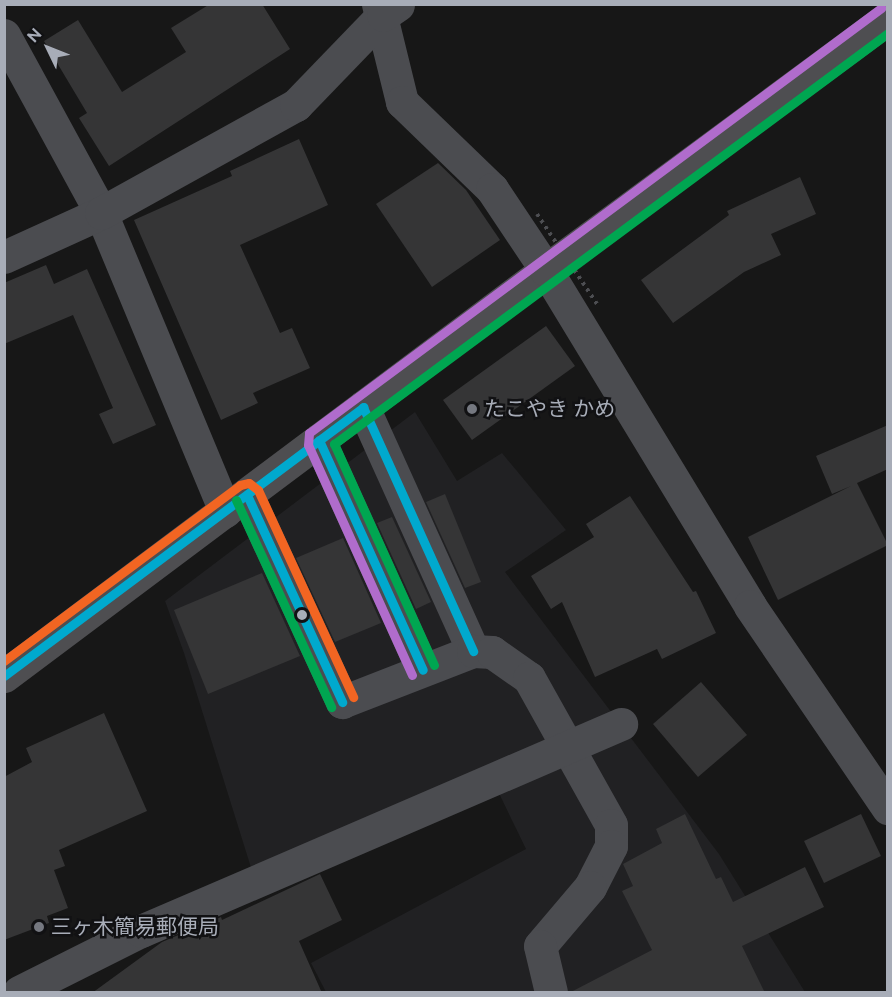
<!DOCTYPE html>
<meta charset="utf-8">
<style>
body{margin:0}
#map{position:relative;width:892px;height:997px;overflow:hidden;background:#171717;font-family:Raleway,"Noto Sans JP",sans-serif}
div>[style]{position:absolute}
.built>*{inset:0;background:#212123}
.building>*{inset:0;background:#353536}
.minor>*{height:33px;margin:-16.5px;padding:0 16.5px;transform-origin:16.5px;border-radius:16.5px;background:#4b4c50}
.highway>*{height:33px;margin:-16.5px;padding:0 16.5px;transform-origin:16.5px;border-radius:16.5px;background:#4e4e51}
.path-bridge>*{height:4px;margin-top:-2px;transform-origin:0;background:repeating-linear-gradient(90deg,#4d4e52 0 3px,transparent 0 7.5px)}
.bus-1>*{height:9px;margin:-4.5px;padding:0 4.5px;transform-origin:4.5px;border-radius:4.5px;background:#00a9ce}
.bus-2>*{height:9px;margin:-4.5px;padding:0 4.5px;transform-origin:4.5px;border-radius:4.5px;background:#00a651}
.bus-3>*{height:9px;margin:-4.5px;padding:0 4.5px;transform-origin:4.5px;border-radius:4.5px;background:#b06ccc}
.bus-4>*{height:9px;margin:-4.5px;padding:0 4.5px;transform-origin:4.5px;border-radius:4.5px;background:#f26522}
.dots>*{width:16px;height:16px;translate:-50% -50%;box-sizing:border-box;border:3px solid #111113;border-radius:50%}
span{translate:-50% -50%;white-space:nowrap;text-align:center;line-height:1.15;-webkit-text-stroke:5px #111113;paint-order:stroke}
.poi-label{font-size:21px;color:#a8adb8}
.left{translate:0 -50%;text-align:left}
.frame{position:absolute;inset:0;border:6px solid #a8adb8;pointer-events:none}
.north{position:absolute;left:18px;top:18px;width:60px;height:60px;-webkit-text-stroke:4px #111113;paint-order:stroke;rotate:313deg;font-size:16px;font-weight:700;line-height:24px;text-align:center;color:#a8adb8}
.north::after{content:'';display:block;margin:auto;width:21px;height:27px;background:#a8adb8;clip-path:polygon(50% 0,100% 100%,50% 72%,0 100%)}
</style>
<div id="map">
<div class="built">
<i style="clip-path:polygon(415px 412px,457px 481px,502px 453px,566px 530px,505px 572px,719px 854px,805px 992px,326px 992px,311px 963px,526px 849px,492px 779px,253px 874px,184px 653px,165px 601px)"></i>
</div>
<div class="building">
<i style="clip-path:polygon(210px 4px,262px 4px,290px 49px,109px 166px,79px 118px,87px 113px,44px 41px,78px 20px,122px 92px,186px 52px,171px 28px)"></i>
<i style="clip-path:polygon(299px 139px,328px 205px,240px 245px,280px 333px,292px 328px,310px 368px,253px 393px,258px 403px,221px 420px,134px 220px,232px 176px,230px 171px)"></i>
<i style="clip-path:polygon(438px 163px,466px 190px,500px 240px,432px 287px,376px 204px)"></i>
<i style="clip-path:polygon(800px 177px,816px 214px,771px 234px,781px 255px,744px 272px,673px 323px,641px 280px,729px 215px,727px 211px)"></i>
<i style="clip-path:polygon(46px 265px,54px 284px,87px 269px,156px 425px,113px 444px,99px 414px,113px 408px,73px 315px,4px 344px,4px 283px)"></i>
<i style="clip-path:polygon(546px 326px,575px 366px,472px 440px,443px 400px)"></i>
<i style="clip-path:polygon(888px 425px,888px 469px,857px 483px,888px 545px,778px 600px,748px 537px,851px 486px,832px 494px,816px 456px)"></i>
<i style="clip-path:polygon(445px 494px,481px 582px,465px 588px,426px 502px)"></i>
<i style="clip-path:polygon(630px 496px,693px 592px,696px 591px,716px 633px,662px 659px,657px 649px,595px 677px,562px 602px,551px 609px,531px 576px,594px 537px,586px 524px)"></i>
<i style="clip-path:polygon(392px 517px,431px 602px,416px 609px,377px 523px)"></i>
<i style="clip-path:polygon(343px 538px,381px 623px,335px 642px,296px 558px)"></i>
<i style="clip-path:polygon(262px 573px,300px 656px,208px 694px,174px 610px)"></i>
<i style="clip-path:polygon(701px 682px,747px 735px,698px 777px,653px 724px)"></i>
<i style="clip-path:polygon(104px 713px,147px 811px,59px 850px,65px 866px,54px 870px,68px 908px,47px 916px,49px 923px,4px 940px,4px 777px,32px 762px,26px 748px)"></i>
<i style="clip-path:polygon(685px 814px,716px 879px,721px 877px,733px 902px,805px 867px,824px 907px,742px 946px,765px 993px,569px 993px,652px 950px,622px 891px,633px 886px,623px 864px,662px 843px,656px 829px)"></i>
<i style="clip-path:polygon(861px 814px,881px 856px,824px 883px,804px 841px)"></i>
<i style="clip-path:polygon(320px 874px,342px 920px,299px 941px,322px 993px,92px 993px,162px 942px,221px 917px,222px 920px)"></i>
</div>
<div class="minor">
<i style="left:378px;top:4px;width:101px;rotate:76.2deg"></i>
<i style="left:402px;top:102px;width:125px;rotate:44deg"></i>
<i style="left:492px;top:189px;width:97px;rotate:56.3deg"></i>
<i style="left:546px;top:270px;width:393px;rotate:58.7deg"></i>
<i style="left:750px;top:606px;width:245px;rotate:55.7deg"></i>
<i style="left:4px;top:35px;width:203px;rotate:61.4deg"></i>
<i style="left:101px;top:213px;width:323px;rotate:67.4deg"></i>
<i style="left:4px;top:257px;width:107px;rotate:-24.4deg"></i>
<i style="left:101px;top:213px;width:223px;rotate:-29deg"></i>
<i style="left:296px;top:105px;width:125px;rotate:-46deg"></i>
<i style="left:383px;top:15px;width:18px;rotate:-34deg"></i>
<i style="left:363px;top:407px;width:268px;rotate:65.7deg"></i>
<i style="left:319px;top:440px;width:252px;rotate:65.7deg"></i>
<i style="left:247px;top:495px;width:228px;rotate:65.3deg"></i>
<i style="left:342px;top:702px;width:141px;rotate:-21.3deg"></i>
<i style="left:473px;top:651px;width:19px;rotate:3deg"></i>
<i style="left:492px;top:652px;width:45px;rotate:35.1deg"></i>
<i style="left:529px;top:678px;width:168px;rotate:60.8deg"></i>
<i style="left:611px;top:825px;width:21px;rotate:90deg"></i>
<i style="left:611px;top:846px;width:46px;rotate:117.1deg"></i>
<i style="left:590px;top:887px;width:77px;rotate:130.3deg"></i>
<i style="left:540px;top:946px;width:47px;rotate:76.6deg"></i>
<i style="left:19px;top:992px;width:136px;rotate:-26.6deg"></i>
<i style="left:141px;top:931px;width:523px;rotate:-23.33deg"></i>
</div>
<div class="highway">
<i style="left:4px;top:676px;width:677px;rotate:-36.84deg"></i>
<i style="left:546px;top:270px;width:425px;rotate:-36.4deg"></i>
</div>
<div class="path-bridge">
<i style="left:537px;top:214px;width:108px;rotate:56.3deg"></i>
</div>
<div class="bus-1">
<i style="left:319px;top:440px;width:252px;rotate:65.7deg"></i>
<i style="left:247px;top:495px;width:228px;rotate:65.3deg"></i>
<i style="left:4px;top:676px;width:449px;rotate:-36.8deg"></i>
<i style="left:363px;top:407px;width:268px;rotate:65.7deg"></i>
</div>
<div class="bus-2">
<i style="left:236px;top:500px;width:228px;rotate:65.3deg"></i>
<i style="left:434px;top:665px;width:243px;rotate:-114.3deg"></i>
<i style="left:334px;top:444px;width:690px;rotate:-36.57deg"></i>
</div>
<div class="bus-3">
<i style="left:412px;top:675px;width:252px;rotate:-114.3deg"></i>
<i style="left:308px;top:445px;width:12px;rotate:-85deg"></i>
<i style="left:309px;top:433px;width:713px;rotate:-36.61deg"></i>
</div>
<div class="bus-4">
<i style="left:4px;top:661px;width:294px;rotate:-36.7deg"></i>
<i style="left:240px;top:485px;width:9px;rotate:-13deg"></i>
<i style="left:249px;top:483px;width:11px;rotate:38deg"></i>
<i style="left:258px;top:490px;width:228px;rotate:65.3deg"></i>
</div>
<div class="dots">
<i style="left:472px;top:409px;background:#757880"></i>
<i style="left:302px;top:615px;background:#a8adb8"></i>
<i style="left:39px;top:927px;background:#757880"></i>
</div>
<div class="poi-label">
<span class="left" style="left:484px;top:409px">たこやき かめ</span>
<span class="left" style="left:51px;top:927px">三ヶ木簡易郵便局</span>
</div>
<div class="frame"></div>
<div class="north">N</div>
</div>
